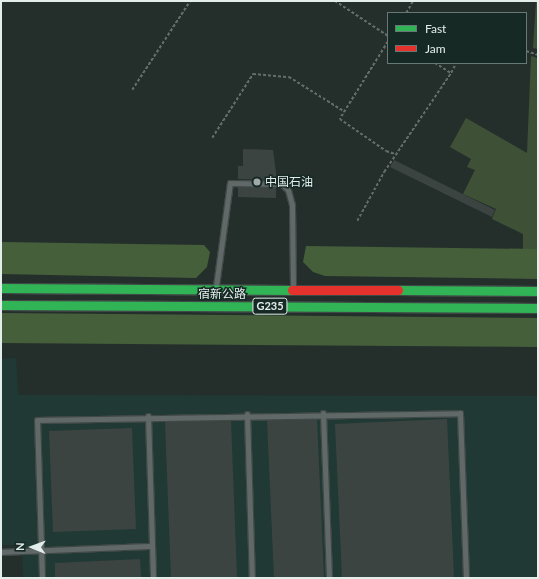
<!DOCTYPE html>
<meta charset="utf-8">
<style>
body{margin:0}
#map{position:relative;width:539px;height:579px;overflow:hidden;background:#242f2c;font-family:Lato,"Noto Sans SC",sans-serif}
div>[style]{position:absolute}
.built>*{inset:0;background:#213934}
.green>*{inset:0;background:#3e5137}
.forest>*{inset:0;background:#455f3a}
.building>*{inset:0;background:#3c4441}
.path>*{height:1.5px;margin-top:-0.75px;transform-origin:0;background:repeating-linear-gradient(90deg,#656c6a 0 3px,transparent 0 5px)}
.roads{filter:drop-shadow(1px 0 #414947) drop-shadow(-1px 0 #414947) drop-shadow(0 1px #414947) drop-shadow(0 -1px #414947)}
.lane>*{height:5px;margin:-2.5px;padding:0 2.5px;transform-origin:2.5px;border-radius:2.5px;background:#606967}
.fast>*{height:9px;margin:-4.5px;padding:0 4.5px;transform-origin:4.5px;border-radius:4.5px;background:#30b455}
.jam>*{height:9px;margin:-4.5px;padding:0 4.5px;transform-origin:4.5px;border-radius:4.5px;background:#e5322d}
.dots>*{width:11px;height:11px;translate:-50% -50%;box-sizing:border-box;border:2px solid #162925;border-radius:50%}
span{translate:-50% -50%;white-space:nowrap;text-align:center;line-height:1.15;-webkit-text-stroke:3px #162925;paint-order:stroke}
.shield-label span{padding:1px 3px;background:#162925;border:1px solid;border-radius:3px;-webkit-text-stroke-width:0}
.shield-label{font-size:11px;color:#e3eeeb;font-weight:700}
.poi-label{font-size:12px;color:#e3eeeb}
.left{translate:0 -50%;text-align:left}
.street-label{font-size:12px;color:#e3eeeb}
.frame{position:absolute;inset:0;border:2px solid #e3eeeb;pointer-events:none}
.legend{position:absolute;left:387px;top:12px;width:140px;height:52px;box-sizing:border-box;background:#162925;border:1px solid #687874;margin:0;padding:5px 7px;list-style:none;font-size:12px;color:#e3eeeb}
.legend li{display:flex;align-items:center;gap:8px;height:20px}
.legend b{width:20px;border:1px solid #687874}
.north{position:absolute;left:12px;top:527px;width:40px;height:40px;-webkit-text-stroke:3px #162925;paint-order:stroke;rotate:271deg;font-size:11px;font-weight:700;line-height:16px;text-align:center;color:#e3eeeb}
.north::after{content:'';display:block;margin:auto;width:14px;height:18px;background:#e3eeeb;clip-path:polygon(50% 0,100% 100%,50% 72%,0 100%)}
</style>
<div id="map">
<div class="built">
<i style="clip-path:polygon(16px 358px,18px 395px,538px 396px,538px 578px,23px 578px,22px 545px,1px 545px,1px 359px)"></i>
</div>
<div class="green">
<i style="clip-path:polygon(536px 1px,538px 1px,538px 49px,533px 48px)"></i>
<i style="clip-path:polygon(531px 56px,538px 58px,538px 249px,523px 249px,523px 234px,492px 219px,496px 209px,463px 194px,475px 170px,467px 167px,471px 159px,450px 147px,466px 118px,527px 153px)"></i>
</div>
<div class="forest">
<i style="clip-path:polygon(1px 242px,204px 245px,210px 252px,207px 267px,196px 278px,1px 274px)"></i>
<i style="clip-path:polygon(306px 246px,538px 249px,538px 279px,325px 276px,313px 272px,303px 262px)"></i>
<i style="clip-path:polygon(1px 313px,538px 318px,538px 347px,1px 343px)"></i>
</div>
<div class="building">
<i style="clip-path:polygon(243px 149px,273px 150px,277px 180px,238px 179px,238px 166px,243px 166px)"></i>
<i style="clip-path:polygon(394px 160px,495px 210px,492px 217px,390px 167px)"></i>
<i style="clip-path:polygon(238px 187px,276px 188px,276px 198px,238px 197px)"></i>
<i style="clip-path:polygon(317px 419px,324px 578px,274px 578px,267px 420px)"></i>
<i style="clip-path:polygon(447px 419px,454px 578px,342px 578px,335px 424px)"></i>
<i style="clip-path:polygon(231px 421px,237px 578px,171px 578px,165px 422px)"></i>
<i style="clip-path:polygon(132px 428px,136px 529px,53px 532px,49px 431px)"></i>
<i style="clip-path:polygon(140px 559px,141px 578px,55px 578px,55px 563px)"></i>
</div>
<div class="path">
<i style="left:335px;top:1px;width:64px;rotate:33.4deg"></i>
<i style="left:406px;top:13px;width:14px;rotate:-60deg"></i>
<i style="left:388px;top:42px;width:91px;rotate:121.9deg"></i>
<i style="left:340px;top:119px;width:56px;rotate:34.8deg"></i>
<i style="left:386px;top:151px;width:9px;rotate:18deg"></i>
<i style="left:526px;top:51px;width:13px;rotate:18deg"></i>
<i style="left:435px;top:63px;width:19px;rotate:32deg"></i>
<i style="left:451px;top:73px;width:11px;rotate:-63deg"></i>
<i style="left:132px;top:90px;width:106px;rotate:-56.9deg"></i>
<i style="left:212px;top:138px;width:76px;rotate:-57.4deg"></i>
<i style="left:253px;top:74px;width:36px;rotate:5deg"></i>
<i style="left:289px;top:77px;width:66px;rotate:32deg"></i>
<i style="left:357px;top:221px;width:56px;rotate:-61.1deg"></i>
<i style="left:384px;top:172px;width:120px;rotate:-55.9deg"></i>
</div>
<div class="roads">
<div class="lane">
<i style="left:216px;top:286px;width:104px;rotate:-82.3deg"></i>
<i style="left:230px;top:183px;width:52px;rotate:1.1deg"></i>
<i style="left:282px;top:184px;width:8px;rotate:45deg"></i>
<i style="left:288px;top:190px;width:16px;rotate:75deg"></i>
<i style="left:292px;top:205px;width:82px;rotate:89.3deg"></i>
<i style="left:323px;top:413px;width:165px;rotate:87.9deg"></i>
<i style="left:247px;top:414px;width:164px;rotate:88.3deg"></i>
<i style="left:148px;top:416px;width:162px;rotate:88.2deg"></i>
<i style="left:1px;top:552px;width:151px;rotate:-2.3deg"></i>
<i style="left:42px;top:578px;width:158px;rotate:-91.8deg"></i>
<i style="left:37px;top:420px;width:423px;rotate:-0.9deg"></i>
<i style="left:460px;top:413px;width:165px;rotate:87.9deg"></i>
</div>
<div class="fast">
<i style="left:1px;top:288px;width:291px;rotate:0.4deg"></i>
<i style="left:398px;top:290px;width:140px;rotate:0.4deg"></i>
<i style="left:1px;top:305px;width:537px;rotate:0.32deg"></i>
</div>
<div class="jam">
<i style="left:292px;top:290px;width:106px"></i>
</div>
</div>
<div class="dots">
<i style="left:257px;top:182px;background:#a0aba8"></i>
</div>
<div class="shield-label">
<span style="left:270px;top:306px">G235</span>
</div>
<div class="poi-label">
<span class="left" style="left:265px;top:182px">中国石油</span>
</div>
<div class="street-label">
<span style="left:222px;top:294px">宿新公路</span>
</div>
<div class="frame"></div>
<ul class="legend">
<li><b style="height:5px;background:#30b455"></b>Fast</li>
<li><b style="height:5px;background:#e5322d"></b>Jam</li>
</ul>
<div class="north">N</div>
</div>
